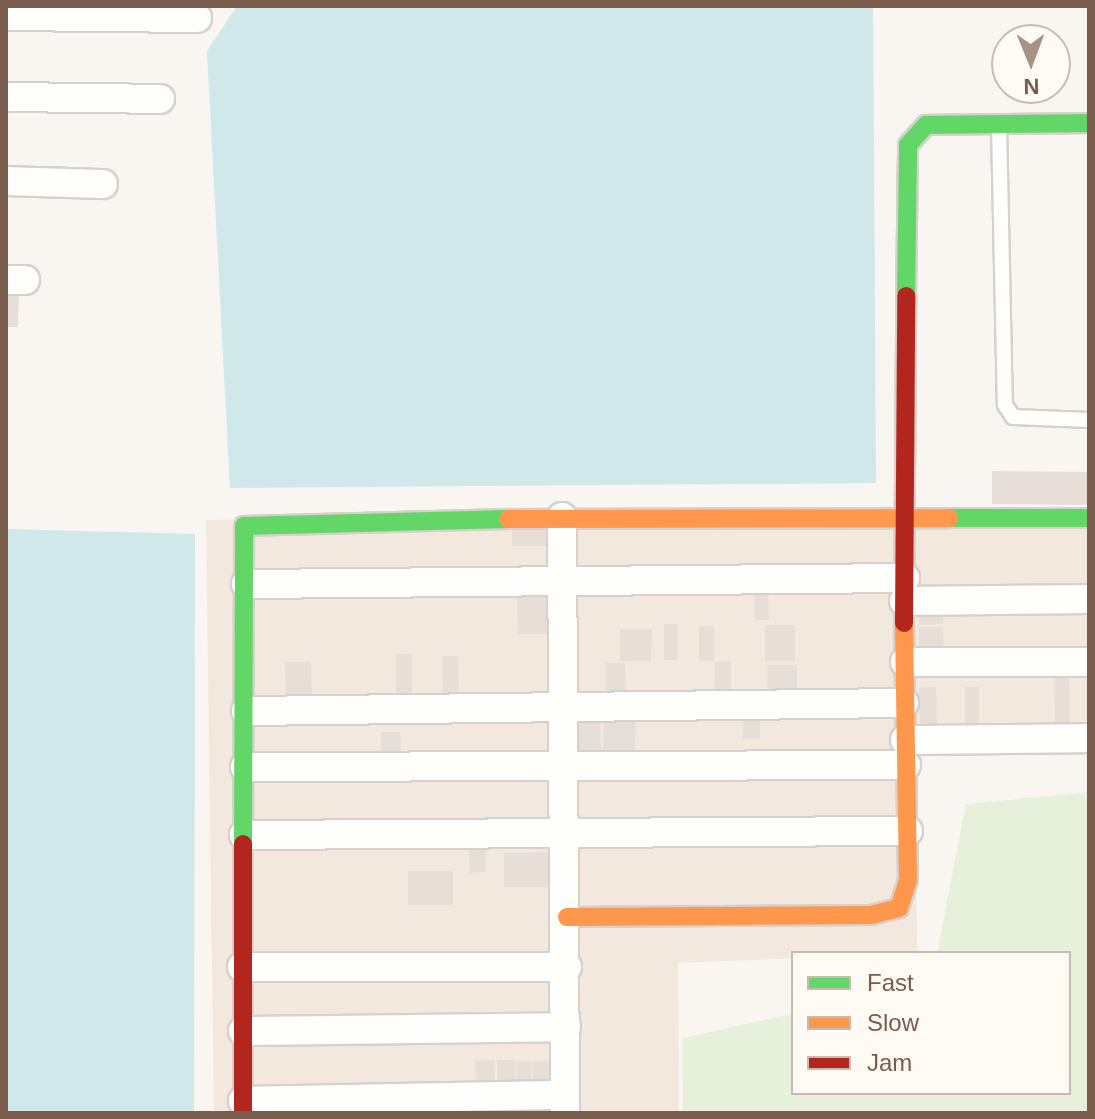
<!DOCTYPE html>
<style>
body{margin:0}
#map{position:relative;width:1095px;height:1119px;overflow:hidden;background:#f9f5f0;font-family:Arial,sans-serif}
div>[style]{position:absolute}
.residential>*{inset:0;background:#f2e8de}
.green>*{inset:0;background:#e7f0db}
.water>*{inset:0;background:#d0e8ea}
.building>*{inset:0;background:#e6ded7}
.roads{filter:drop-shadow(2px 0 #d7d1cb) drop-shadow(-2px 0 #d7d1cb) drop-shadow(0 2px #d7d1cb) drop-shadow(0 -2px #d7d1cb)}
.lane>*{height:14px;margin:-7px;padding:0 7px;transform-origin:7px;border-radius:7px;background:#fefefd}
.street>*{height:28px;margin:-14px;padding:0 14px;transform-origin:14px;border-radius:14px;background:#fefefd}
.fast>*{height:18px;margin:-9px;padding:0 9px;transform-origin:9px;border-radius:9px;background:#63d668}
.slow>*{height:18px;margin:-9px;padding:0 9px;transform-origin:9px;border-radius:9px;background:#ff974d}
.jam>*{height:18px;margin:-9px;padding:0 9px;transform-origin:9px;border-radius:9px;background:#b3261e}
span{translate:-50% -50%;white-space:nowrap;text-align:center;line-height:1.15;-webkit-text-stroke:6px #fffaf3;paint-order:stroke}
.frame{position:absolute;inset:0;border:8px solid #7a5c4d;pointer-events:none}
.legend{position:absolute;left:791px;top:951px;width:280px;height:144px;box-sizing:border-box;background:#fffaf3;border:2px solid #cabbb1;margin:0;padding:10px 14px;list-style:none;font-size:24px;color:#7a5c4d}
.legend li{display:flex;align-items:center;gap:16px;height:40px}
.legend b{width:40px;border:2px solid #cabbb1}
.north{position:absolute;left:991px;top:24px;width:80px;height:80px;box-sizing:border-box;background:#fffaf3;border:2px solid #cabbb1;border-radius:50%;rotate:179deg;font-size:22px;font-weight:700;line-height:32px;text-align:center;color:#7a5c4d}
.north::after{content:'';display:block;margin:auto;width:28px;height:36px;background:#a69286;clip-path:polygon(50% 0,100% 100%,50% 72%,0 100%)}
</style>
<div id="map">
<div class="residential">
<i style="clip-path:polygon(1089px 509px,1089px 742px,914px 744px,917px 953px,678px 963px,679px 1113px,214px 1113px,206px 520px)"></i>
</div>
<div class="green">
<i style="clip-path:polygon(1089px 792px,1089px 1113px,683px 1113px,682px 1038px,793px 1014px,793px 1093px,1069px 1093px,1069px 953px,937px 953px,966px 804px)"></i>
</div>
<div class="water">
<i style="clip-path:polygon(237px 6px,873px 6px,876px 483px,230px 488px,207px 51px)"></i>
<i style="clip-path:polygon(6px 529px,195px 534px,194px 1113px,6px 1113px)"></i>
</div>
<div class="building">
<i style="clip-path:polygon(6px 289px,19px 289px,18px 327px,6px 327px)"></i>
<i style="clip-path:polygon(992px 471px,1089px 472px,1089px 505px,992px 504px)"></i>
<i style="clip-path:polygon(512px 522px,549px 522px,549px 546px,512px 546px)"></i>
<i style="clip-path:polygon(768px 583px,769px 620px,755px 620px,753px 584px)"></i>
<i style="clip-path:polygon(551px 594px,551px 634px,518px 634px,517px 595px)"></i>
<i style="clip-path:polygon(919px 605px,943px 605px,943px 624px,919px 625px)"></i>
<i style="clip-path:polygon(664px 624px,678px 624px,678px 660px,664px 660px)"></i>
<i style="clip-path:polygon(765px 625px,795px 625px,795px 661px,765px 661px)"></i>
<i style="clip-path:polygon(699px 626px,714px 626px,714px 661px,699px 661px)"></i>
<i style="clip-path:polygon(919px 627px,943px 627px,944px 654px,919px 654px)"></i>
<i style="clip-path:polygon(620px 629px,652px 629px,651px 661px,620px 661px)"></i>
<i style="clip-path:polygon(396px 654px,412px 654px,412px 698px,396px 698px)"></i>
<i style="clip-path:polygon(442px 656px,458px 656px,459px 699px,443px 699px)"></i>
<i style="clip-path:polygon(715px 661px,731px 661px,731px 696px,714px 696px)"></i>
<i style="clip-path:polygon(285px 662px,311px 662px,312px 699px,286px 700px)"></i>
<i style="clip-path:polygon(606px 663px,625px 663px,626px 696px,606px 696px)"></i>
<i style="clip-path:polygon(1054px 663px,1069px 663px,1070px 727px,1055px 727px)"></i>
<i style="clip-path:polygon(767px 665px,797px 665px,797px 697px,768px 697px)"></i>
<i style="clip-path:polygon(936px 687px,937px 726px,920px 727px,919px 688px)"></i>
<i style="clip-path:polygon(965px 687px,979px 687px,979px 724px,965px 724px)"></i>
<i style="clip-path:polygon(569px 707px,600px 707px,601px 761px,569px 761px)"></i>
<i style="clip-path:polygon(604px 707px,636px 707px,635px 758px,603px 757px)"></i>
<i style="clip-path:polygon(743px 711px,760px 711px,760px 739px,743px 739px)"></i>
<i style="clip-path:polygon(381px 732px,400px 732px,401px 757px,381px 757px)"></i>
<i style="clip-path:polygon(485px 835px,486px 872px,470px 873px,468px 836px)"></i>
<i style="clip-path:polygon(555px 852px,555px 887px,504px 887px,504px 853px)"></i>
<i style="clip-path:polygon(408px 871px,453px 871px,453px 905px,408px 905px)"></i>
<i style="clip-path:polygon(494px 1060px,495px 1087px,476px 1088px,475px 1061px)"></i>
<i style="clip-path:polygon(497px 1060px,515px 1060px,515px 1087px,497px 1088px)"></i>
<i style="clip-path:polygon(516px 1061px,531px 1061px,531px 1087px,517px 1087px)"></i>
<i style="clip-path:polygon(532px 1061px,555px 1061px,556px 1087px,533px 1087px)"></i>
</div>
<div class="roads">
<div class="lane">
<i style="left:999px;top:125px;width:280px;rotate:88.8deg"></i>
<i style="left:1005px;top:405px;width:14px;rotate:56deg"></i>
<i style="left:1013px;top:417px;width:76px;rotate:2.3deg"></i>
</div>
<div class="street">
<i style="left:6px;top:16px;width:191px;rotate:0.6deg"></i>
<i style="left:6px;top:97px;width:154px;rotate:0.7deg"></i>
<i style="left:6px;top:181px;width:97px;rotate:1.8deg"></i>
<i style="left:6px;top:280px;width:19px"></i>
<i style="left:562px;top:517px;width:596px;rotate:89.71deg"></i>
<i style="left:246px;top:584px;width:659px;rotate:-0.52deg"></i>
<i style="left:904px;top:601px;width:185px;rotate:-0.6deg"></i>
<i style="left:905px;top:662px;width:184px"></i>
<i style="left:246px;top:711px;width:658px;rotate:-0.7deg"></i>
<i style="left:905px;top:740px;width:184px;rotate:-0.6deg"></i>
<i style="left:245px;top:767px;width:661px;rotate:-0.17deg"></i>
<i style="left:244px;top:835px;width:664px;rotate:-0.35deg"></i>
<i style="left:242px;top:967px;width:325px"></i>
<i style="left:243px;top:1031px;width:323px;rotate:-0.7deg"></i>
<i style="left:243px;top:1101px;width:322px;rotate:-1.1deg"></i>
</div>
<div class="fast">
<i style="left:906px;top:296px;width:151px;rotate:-89.2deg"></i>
<i style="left:908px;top:145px;width:27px;rotate:-48deg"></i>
<i style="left:926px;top:125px;width:163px;rotate:-0.7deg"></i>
<i style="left:949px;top:518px;width:140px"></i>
<i style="left:243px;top:844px;width:318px;rotate:-89.8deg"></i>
<i style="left:244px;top:526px;width:264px;rotate:-1.5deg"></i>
</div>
<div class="slow">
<i style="left:508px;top:519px;width:441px;rotate:-0.1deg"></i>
<i style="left:567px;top:917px;width:304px;rotate:-0.4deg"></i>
<i style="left:871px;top:915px;width:29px;rotate:-14deg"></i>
<i style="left:899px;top:908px;width:29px;rotate:-72deg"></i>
<i style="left:908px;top:880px;width:257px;rotate:-90.9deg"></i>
</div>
<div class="jam">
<i style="left:904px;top:623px;width:327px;rotate:-89.6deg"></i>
<i style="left:243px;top:1113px;width:269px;rotate:-90deg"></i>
</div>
</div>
<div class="frame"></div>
<ul class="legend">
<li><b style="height:10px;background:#63d668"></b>Fast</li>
<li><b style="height:10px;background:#ff974d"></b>Slow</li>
<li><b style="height:10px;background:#b3261e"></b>Jam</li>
</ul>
<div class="north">N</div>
</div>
